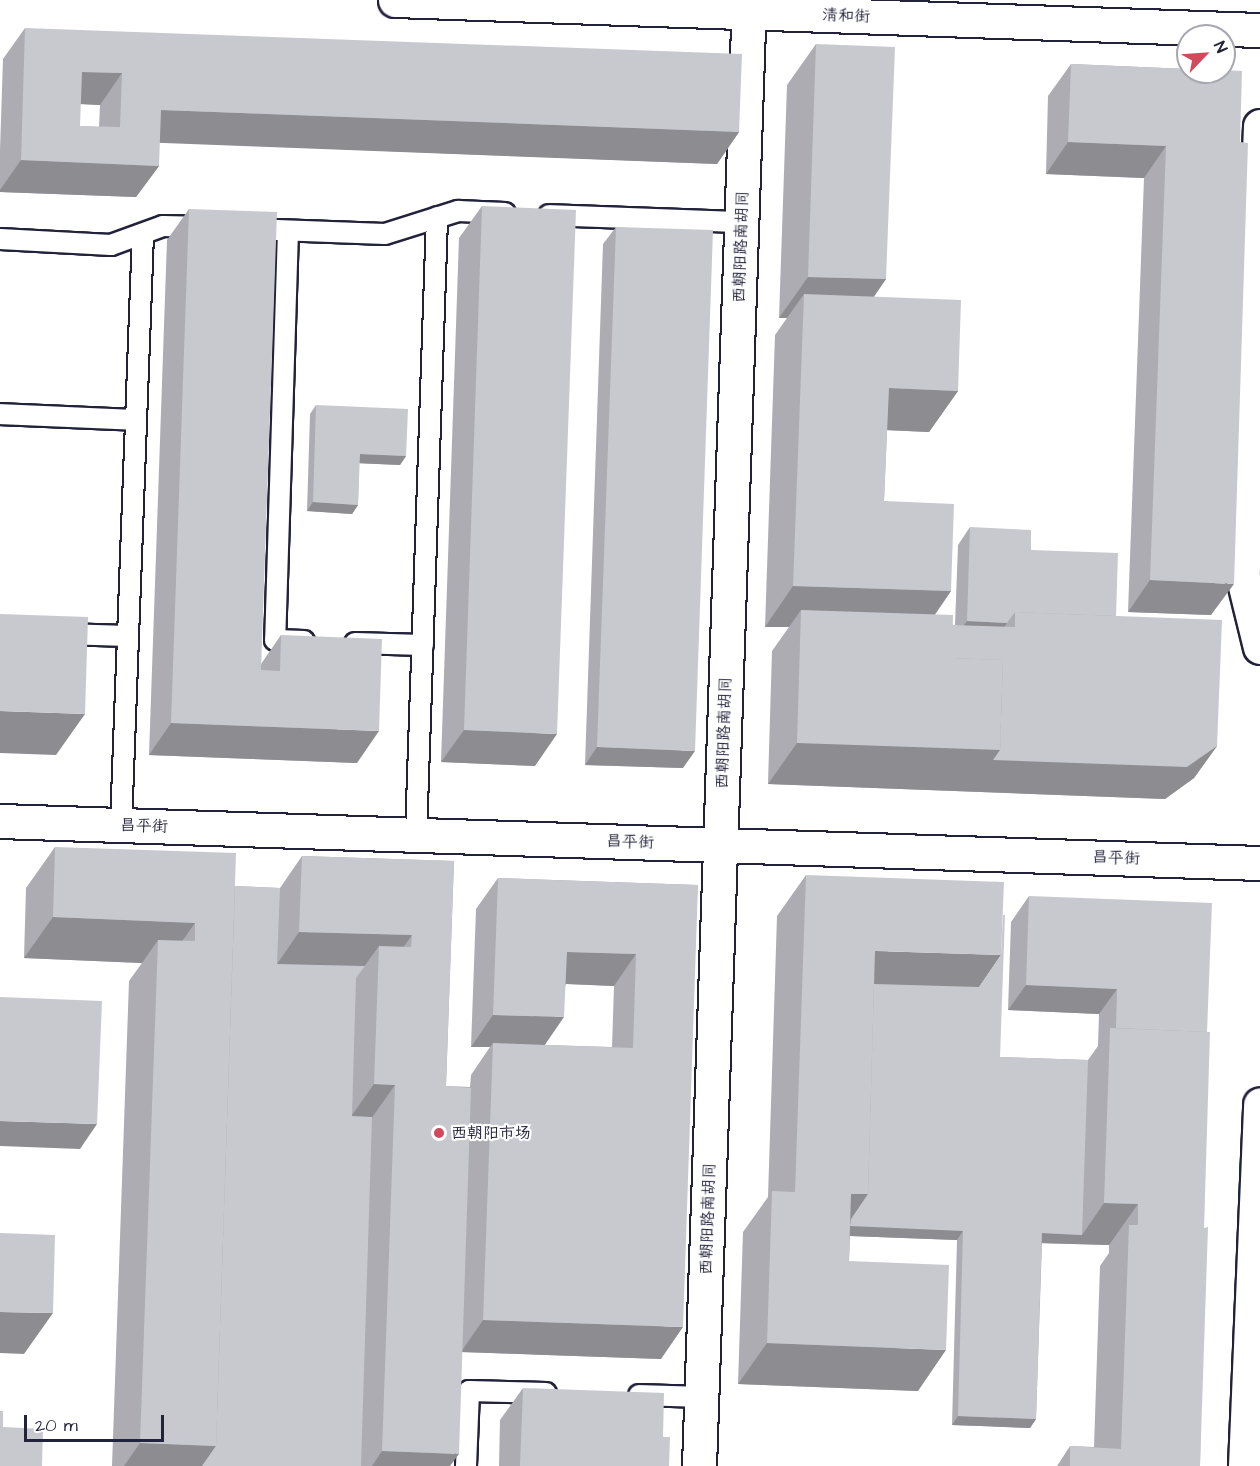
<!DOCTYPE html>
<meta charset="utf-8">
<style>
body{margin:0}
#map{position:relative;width:1260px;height:1466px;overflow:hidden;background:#fff;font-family:"Architects Daughter","LXGW WenKai TC",sans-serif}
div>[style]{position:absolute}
.roads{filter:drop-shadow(2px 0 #22223b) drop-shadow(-2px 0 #22223b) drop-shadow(0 2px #22223b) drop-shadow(0 -2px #22223b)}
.lane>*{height:20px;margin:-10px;padding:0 10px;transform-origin:10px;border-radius:10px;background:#fff}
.street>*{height:33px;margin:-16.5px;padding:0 16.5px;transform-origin:16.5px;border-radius:16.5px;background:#fff}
.secondary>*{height:33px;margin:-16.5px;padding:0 16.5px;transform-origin:16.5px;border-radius:16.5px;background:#fff}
.wall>*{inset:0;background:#acacb2}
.shaded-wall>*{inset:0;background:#8c8c91}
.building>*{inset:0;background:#c8c8cf}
.dots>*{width:16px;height:16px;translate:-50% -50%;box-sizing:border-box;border:3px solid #fff;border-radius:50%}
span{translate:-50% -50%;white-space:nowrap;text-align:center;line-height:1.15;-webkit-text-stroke:4.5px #fff;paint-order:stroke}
.street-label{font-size:16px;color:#22223b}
.poi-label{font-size:16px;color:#22223b}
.left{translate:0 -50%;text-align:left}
.north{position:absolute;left:1176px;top:24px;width:60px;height:60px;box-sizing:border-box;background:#fff;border:2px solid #a7a7b1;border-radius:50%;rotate:65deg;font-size:16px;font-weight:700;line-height:24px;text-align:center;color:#22223b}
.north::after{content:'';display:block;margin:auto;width:21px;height:27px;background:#d1495b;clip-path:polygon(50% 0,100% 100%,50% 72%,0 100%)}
.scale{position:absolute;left:24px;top:1415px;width:140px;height:27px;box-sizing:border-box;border:3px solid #22223b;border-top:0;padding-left:8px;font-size:18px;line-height:21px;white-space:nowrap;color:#22223b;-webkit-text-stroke:4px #fff;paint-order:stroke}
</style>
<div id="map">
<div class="roads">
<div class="lane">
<i style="left:549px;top:215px;width:192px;rotate:2.1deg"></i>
<i style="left:250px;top:229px;width:135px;rotate:2.1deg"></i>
<i style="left:385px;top:234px;width:77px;rotate:-17.5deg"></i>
<i style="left:458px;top:211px;width:47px;rotate:2.4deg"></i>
<i style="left:288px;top:231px;width:409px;rotate:91.8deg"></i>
<i style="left:275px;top:640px;width:29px;rotate:2deg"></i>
<i style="left:0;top:239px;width:111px;rotate:3.1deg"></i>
<i style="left:111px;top:245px;width:55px;rotate:-20.1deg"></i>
<i style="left:163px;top:226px;width:40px;rotate:1.4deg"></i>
<i style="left:0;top:414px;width:136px;rotate:2.5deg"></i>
<i style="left:63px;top:634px;width:65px;rotate:1.8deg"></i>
<i style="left:355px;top:643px;width:68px;rotate:1.7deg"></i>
<i style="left:121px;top:825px;width:591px;rotate:-87.87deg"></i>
<i style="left:416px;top:835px;width:618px;rotate:-88.05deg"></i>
<i style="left:639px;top:1395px;width:63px;rotate:1.8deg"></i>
<i style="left:466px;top:1466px;width:75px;rotate:-87.7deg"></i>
<i style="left:469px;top:1391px;width:77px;rotate:1.5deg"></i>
</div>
<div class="street">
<i style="left:699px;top:1466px;width:1467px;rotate:-88.05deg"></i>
</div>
<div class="secondary">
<i style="left:395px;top:0;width:866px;rotate:1.99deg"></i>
<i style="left:1260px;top:126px;width:452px;rotate:92.2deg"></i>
<i style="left:1243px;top:578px;width:71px;rotate:76.2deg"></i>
<i style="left:0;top:821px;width:1261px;rotate:1.91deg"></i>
<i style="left:1245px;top:1466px;width:362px;rotate:-87.6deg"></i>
</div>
</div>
<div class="wall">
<i style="clip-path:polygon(evenodd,25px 28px,739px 132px,717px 164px,159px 142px,159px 166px,136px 197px,0 192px,0 150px,3px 59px,25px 28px,80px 104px,100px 105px,99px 127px,80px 126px,80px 104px)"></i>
<i style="clip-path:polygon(816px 44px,886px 279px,874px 296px,958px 391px,929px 432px,887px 430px,884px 501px,951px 591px,935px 615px,952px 625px,955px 625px,958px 545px,970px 527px,1031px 550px,1116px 616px,1217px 746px,1194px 778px,1165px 799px,768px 784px,772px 651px,789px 627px,765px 627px,775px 335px,787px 318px,779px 318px,787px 85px)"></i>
<i style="clip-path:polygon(1071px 64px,1188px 69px,1211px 615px,1128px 612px,1144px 178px,1046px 174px,1048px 96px)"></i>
<i style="clip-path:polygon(482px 206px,535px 766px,441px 762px,459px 238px)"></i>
<i style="clip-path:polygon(189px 209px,261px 664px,281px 635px,357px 763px,149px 755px,167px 240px)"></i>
<i style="clip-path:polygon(616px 227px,683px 768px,585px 765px,603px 244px)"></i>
<i style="clip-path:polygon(316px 405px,406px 456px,400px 465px,359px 463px,358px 505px,352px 514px,307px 511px,310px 414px)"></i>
<i style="clip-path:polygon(evenodd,55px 847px,235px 886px,280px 888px,302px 856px,454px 861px,446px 1086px,470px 1087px,471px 1075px,490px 1047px,471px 1047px,476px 909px,498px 878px,698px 885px,661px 1359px,462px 1352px,450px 1466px,112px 1466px,129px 981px,142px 963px,24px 958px,26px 888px,55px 847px,566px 984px,614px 986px,612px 1047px,545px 1045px,566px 984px)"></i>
<i style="clip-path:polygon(806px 875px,1000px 1057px,1088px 1060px,1098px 1046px,1099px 1014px,1008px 1010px,1011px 922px,1029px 896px,1207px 1031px,1200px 1466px,1057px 1466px,1070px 1446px,1094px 1447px,1100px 1266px,1109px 1253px,1109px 1245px,1042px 1243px,1036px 1419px,1030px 1428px,952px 1425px,957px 1240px,850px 1236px,849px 1261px,918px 1391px,738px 1384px,743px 1232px,768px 1197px,777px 916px)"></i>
<i style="clip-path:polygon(523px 1388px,663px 1437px,669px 1466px,499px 1466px,500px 1420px)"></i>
</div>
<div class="shaded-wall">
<i style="clip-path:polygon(82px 72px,122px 73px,100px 105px,59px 103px)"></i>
<i style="clip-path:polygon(161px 110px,739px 132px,717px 164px,138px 142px)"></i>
<i style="clip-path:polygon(1068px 142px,1166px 146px,1144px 178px,1046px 174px)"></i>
<i style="clip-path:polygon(21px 160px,159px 166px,136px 197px,0 192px,0 190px)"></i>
<i style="clip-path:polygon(808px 277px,886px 279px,858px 320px,804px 294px,787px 318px,779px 318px)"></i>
<i style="clip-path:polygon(889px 388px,958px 391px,929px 432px,860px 429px)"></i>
<i style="clip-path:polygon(360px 454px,406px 456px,400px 465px,353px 463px)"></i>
<i style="clip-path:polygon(313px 502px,358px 505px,352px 514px,307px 511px)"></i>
<i style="clip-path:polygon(1150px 580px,1234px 584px,1211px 615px,1128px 612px)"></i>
<i style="clip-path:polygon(793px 586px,951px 591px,922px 632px,801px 610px,789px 627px,765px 627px)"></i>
<i style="clip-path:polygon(967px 621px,1007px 623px,995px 641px,954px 639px)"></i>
<i style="clip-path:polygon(0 711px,85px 714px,56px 755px,0 753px)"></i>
<i style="clip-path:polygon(171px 723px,379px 731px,357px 763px,149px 755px)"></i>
<i style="clip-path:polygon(464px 730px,557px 734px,535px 766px,441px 762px)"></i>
<i style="clip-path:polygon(797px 743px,1217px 746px,1194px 778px,1165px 799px,768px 784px)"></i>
<i style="clip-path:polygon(597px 747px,695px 751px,683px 768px,585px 765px)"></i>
<i style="clip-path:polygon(53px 917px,195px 923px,166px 964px,158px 940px,142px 963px,24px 958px)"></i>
<i style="clip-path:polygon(299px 932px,412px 935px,383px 976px,379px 946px,358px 975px,271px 973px)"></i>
<i style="clip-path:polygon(875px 951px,1001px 955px,973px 996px,853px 992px)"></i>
<i style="clip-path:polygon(567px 952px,636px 954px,614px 986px,545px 983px)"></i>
<i style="clip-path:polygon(1026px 985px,1117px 989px,1099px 1014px,1008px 1010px)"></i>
<i style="clip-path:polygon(493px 1015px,564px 1017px,542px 1049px,493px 1043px,490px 1047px,471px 1047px)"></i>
<i style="clip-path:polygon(374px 1084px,395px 1085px,366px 1126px,345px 1125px)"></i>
<i style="clip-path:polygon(0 1121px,97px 1124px,80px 1149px,0 1146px)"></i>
<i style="clip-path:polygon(851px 1194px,868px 1194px,963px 1231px,957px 1240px,823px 1235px)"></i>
<i style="clip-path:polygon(1104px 1203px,1138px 1204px,1109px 1245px,1036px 1243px,1042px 1233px,1082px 1235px)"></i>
<i style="clip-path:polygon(0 1312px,53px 1313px,24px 1354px,0 1353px)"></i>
<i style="clip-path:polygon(483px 1320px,683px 1327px,661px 1359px,461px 1352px)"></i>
<i style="clip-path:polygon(767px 1343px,946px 1350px,918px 1391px,738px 1384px)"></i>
<i style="clip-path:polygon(958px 1416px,1036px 1419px,1030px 1428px,952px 1425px)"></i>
<i style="clip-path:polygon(140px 1443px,216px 1446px,202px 1466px,124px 1466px)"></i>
<i style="clip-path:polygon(382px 1451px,459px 1454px,450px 1466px,372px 1466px)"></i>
</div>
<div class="building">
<i style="clip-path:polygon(evenodd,25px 28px,742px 54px,739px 132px,161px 110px,159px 166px,21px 160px,25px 28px,82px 72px,122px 73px,120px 127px,80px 126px,82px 72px)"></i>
<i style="clip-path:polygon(816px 44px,895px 47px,886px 279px,808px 277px)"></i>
<i style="clip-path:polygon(1071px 64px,1188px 69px,1188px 72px,1224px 72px,1224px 70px,1242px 71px,1240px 142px,1248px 143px,1234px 584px,1150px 580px,1166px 146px,1068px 142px)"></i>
<i style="clip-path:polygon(482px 206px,576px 210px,557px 734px,464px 730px)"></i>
<i style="clip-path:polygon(189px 209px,277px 212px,261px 670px,280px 671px,281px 635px,382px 639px,379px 731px,171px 723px)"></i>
<i style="clip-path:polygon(616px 227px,713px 230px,695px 751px,597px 747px)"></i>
<i style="clip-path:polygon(804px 294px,961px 300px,958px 391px,889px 388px,884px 501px,954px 504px,951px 591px,793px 586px)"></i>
<i style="clip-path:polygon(316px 405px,408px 409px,406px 456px,360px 454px,358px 505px,313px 502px)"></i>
<i style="clip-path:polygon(970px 527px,1031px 530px,1031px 550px,1118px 553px,1116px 616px,1015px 612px,1007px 623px,967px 621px)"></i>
<i style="clip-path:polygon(801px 610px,953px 615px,952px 658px,1003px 660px,1000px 750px,797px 743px)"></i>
<i style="clip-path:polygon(1015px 612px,1222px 620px,1217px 746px,1187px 767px,993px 760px,1000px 750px,1003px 660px,952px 658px,952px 625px,1015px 627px)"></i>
<i style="clip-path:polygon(0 614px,88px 617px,85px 714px,0 711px)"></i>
<i style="clip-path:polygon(55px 847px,236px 853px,216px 1446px,140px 1443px,158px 940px,195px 941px,195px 923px,53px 917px)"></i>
<i style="clip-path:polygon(302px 856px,454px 861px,446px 1086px,471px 1088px,459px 1454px,382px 1451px,395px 1085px,374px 1084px,379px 946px,411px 947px,412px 935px,299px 932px)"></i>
<i style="clip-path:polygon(806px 875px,1004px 882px,1001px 955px,875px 951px,868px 1194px,851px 1194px,849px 1261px,949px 1265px,946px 1350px,767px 1343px,772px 1191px,795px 1192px)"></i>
<i style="clip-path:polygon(498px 878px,698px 885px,683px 1327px,483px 1320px,493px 1043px,633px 1048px,636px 954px,567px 952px,564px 1017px,493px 1015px)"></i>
<i style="clip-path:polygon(235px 886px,280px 888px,277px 964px,365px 966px,356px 978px,352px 1116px,372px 1117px,361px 1466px,202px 1466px,216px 1446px)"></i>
<i style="clip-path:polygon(1029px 896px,1212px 903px,1207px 1032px,1116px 1028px,1117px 989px,1026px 985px)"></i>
<i style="clip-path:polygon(1003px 915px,1005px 915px,1000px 1057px,1088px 1060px,1082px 1235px,1042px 1233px,1036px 1419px,958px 1416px,963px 1231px,850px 1226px,851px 1219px,868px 1194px,874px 984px,979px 987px,1001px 955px)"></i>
<i style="clip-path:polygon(0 997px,102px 1001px,97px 1124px,0 1121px)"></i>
<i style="clip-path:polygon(1110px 1028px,1210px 1032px,1204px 1228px,1208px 1227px,1200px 1466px,1070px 1466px,1070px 1446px,1121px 1449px,1129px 1225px,1138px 1225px,1138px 1204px,1104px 1203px)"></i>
<i style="clip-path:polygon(0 1233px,55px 1235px,53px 1313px,0 1312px)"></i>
<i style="clip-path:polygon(523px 1388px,664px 1393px,663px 1437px,670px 1437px,669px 1466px,520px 1466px)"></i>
<i style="clip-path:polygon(0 1411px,3px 1411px,3px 1427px,43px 1429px,42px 1466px,0 1466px)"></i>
</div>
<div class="dots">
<i style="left:439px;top:1133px;background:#d1495b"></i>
</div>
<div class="street-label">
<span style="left:846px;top:16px;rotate:2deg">清和街</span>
<span style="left:741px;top:247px;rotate:-88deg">西朝阳路南胡同</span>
<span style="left:724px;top:733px;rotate:-88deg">西朝阳路南胡同</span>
<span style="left:144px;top:826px;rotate:2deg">昌平街</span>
<span style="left:630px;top:842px;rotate:2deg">昌平街</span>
<span style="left:1116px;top:858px;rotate:2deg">昌平街</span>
<span style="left:708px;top:1219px;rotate:-88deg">西朝阳路南胡同</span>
</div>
<div class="poi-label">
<span class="left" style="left:451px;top:1133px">西朝阳市场</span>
</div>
<div class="north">N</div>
<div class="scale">20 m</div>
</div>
